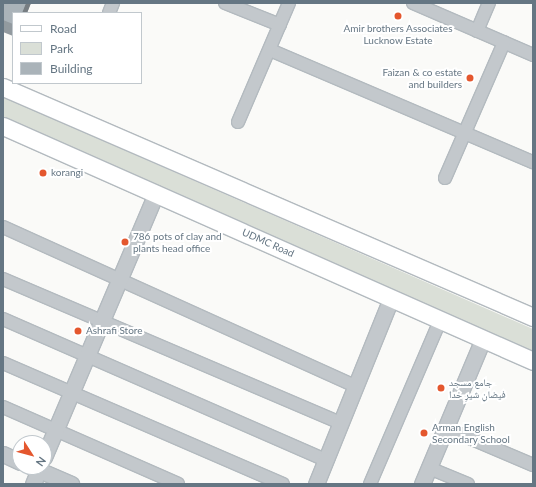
<!DOCTYPE html>
<meta charset="utf-8">
<style>
body{margin:0}
#map{position:relative;width:536px;height:487px;overflow:hidden;background:#fafaf8;font-family:Lato,"Noto Naskh Arabic",sans-serif}
div>[style]{position:absolute}
.green>*{inset:0;background:#dadfd7}
.roads{filter:drop-shadow(1px 0 #b3babf) drop-shadow(-1px 0 #b3babf) drop-shadow(0 1px #b3babf) drop-shadow(0 -1px #b3babf)}
.minor>*{height:12px;margin:-6px;padding:0 6px;transform-origin:6px;border-radius:6px;background:#c3c8cc}
.tertiary>*{height:15px;margin:-7.5px;padding:0 7.5px;transform-origin:7.5px;border-radius:7.5px;background:#c3c8cc}
.secondary>*{height:17px;margin:-8.5px;padding:0 8.5px;transform-origin:8.5px;border-radius:8.5px;background:#fff}
.wall>*{inset:0;background:#929a9f}
.shaded-wall>*{inset:0;background:#777d82}
.building>*{inset:0;background:#aab3b9}
.dots>*{width:11px;height:11px;translate:-50% -50%;box-sizing:border-box;border:2px solid #fff;border-radius:50%}
span{translate:-50% -50%;white-space:nowrap;text-align:center;line-height:1.15;-webkit-text-stroke:4px #fff;paint-order:stroke}
.poi-label{font-size:10px;color:#657683}
.right{translate:-100% -50%;text-align:right}
.left{translate:0 -50%;text-align:left}
.street-label{font-size:10px;color:#657683}
.frame{position:absolute;inset:0;border:4px solid #657683;pointer-events:none}
.legend{position:absolute;left:12px;top:12px;width:130px;height:72px;box-sizing:border-box;background:#fff;border:1px solid #c1c8cd;margin:0;padding:5px 7px;list-style:none;font-size:12px;color:#657683}
.legend li{display:flex;align-items:center;gap:8px;height:20px}
.legend b{width:20px;border:1px solid #c1c8cd}
.north{position:absolute;left:12px;top:435px;width:40px;height:40px;box-sizing:border-box;background:#fff;border:1px solid #c1c8cd;border-radius:50%;rotate:126deg;font-size:11px;font-weight:700;line-height:16px;text-align:center;color:#657683}
.north::after{content:'';display:block;margin:auto;width:14px;height:18px;background:#e4572e;clip-path:polygon(50% 0,100% 100%,50% 72%,0 100%)}
</style>
<div id="map">
<div class="green">
<i style="clip-path:polygon(3px 97px,533px 329px,533px 351px,3px 119px)"></i>
</div>
<div class="roads">
<div class="minor">
<i style="left:225px;top:3px;width:59px;rotate:21.8deg"></i>
<i style="left:413px;top:3px;width:131px;rotate:23.4deg"></i>
<i style="left:109px;top:13px;width:11px;rotate:-68deg"></i>
<i style="left:477px;top:31px;width:30px;rotate:-67deg"></i>
<i style="left:270px;top:50px;width:286px;rotate:23.1deg"></i>
<i style="left:238px;top:122px;width:129px;rotate:-66.8deg"></i>
<i style="left:445px;top:178px;width:148px;rotate:-66.5deg"></i>
<i style="left:3px;top:227px;width:386px;rotate:24.3deg"></i>
<i style="left:3px;top:279px;width:367px;rotate:23.1deg"></i>
<i style="left:3px;top:319px;width:352px;rotate:23.6deg"></i>
<i style="left:3px;top:363px;width:305px;rotate:23.4deg"></i>
<i style="left:3px;top:407px;width:191px;rotate:23.7deg"></i>
<i style="left:446px;top:428px;width:95px;rotate:23deg"></i>
<i style="left:429px;top:468px;width:42px;rotate:22.3deg"></i>
<i style="left:370px;top:484px;width:177px;rotate:-66.8deg"></i>
</div>
<div class="tertiary">
<i style="left:3px;top:454px;width:19px;rotate:25deg"></i>
<i style="left:44px;top:457px;width:287px;rotate:-67deg"></i>
<i style="left:32px;top:467px;width:43px;rotate:23.6deg"></i>
<i style="left:33px;top:484px;width:18px;rotate:-68deg"></i>
<i style="left:316px;top:484px;width:201px;rotate:-68deg"></i>
<i style="left:422px;top:484px;width:157px;rotate:-67.2deg"></i>
</div>
<div class="secondary">
<i style="left:3px;top:87px;width:578px;rotate:23.46deg"></i>
<i style="left:3px;top:126px;width:580px;rotate:23.91deg"></i>
</div>
</div>
<div class="wall">
<i style="clip-path:polygon(3px 3px,31px 3px,27px 13px,13px 13px,13px 36px,3px 32px)"></i>
</div>
<div class="shaded-wall">
<i style="clip-path:polygon(26px 3px,31px 3px,27px 13px,22px 13px)"></i>
</div>
<div class="building">
<i style="clip-path:polygon(3px 3px,26px 3px,22px 13px,13px 13px,13px 24px,3px 20px)"></i>
</div>
<div class="dots">
<i style="left:398px;top:16px;background:#e4572e"></i>
<i style="left:470px;top:78px;background:#e4572e"></i>
<i style="left:43px;top:173px;background:#e4572e"></i>
<i style="left:125px;top:242px;background:#e4572e"></i>
<i style="left:78px;top:331px;background:#e4572e"></i>
<i style="left:441px;top:388px;background:#e4572e"></i>
<i style="left:424px;top:433px;background:#e4572e"></i>
</div>
<div class="poi-label">
<span style="left:398px;top:34px">Amir brothers Associates<br>Lucknow Estate</span>
<span class="right" style="left:462px;top:78px">Faizan &amp; co estate<br>and builders</span>
<span class="left" style="left:51px;top:173px">korangi</span>
<span class="left" style="left:133px;top:242px">786 pots of clay and<br>plants head office</span>
<span class="left" style="left:86px;top:331px">Ashrafi Store</span>
<span class="left" style="left:449px;top:388px">جامع مسجد<br>فیضانِ شیرِ خدا</span>
<span class="left" style="left:432px;top:433px">Arman English<br>Secondary School</span>
</div>
<div class="street-label">
<span style="left:268px;top:243px;rotate:24deg">UDMC Road</span>
</div>
<div class="frame"></div>
<ul class="legend">
<li><b style="height:5px;background:#fff"></b>Road</li>
<li><b style="height:11px;background:#dadfd7"></b>Park</li>
<li><b style="height:11px;background:#aab3b9"></b>Building</li>
</ul>
<div class="north">N</div>
</div>
